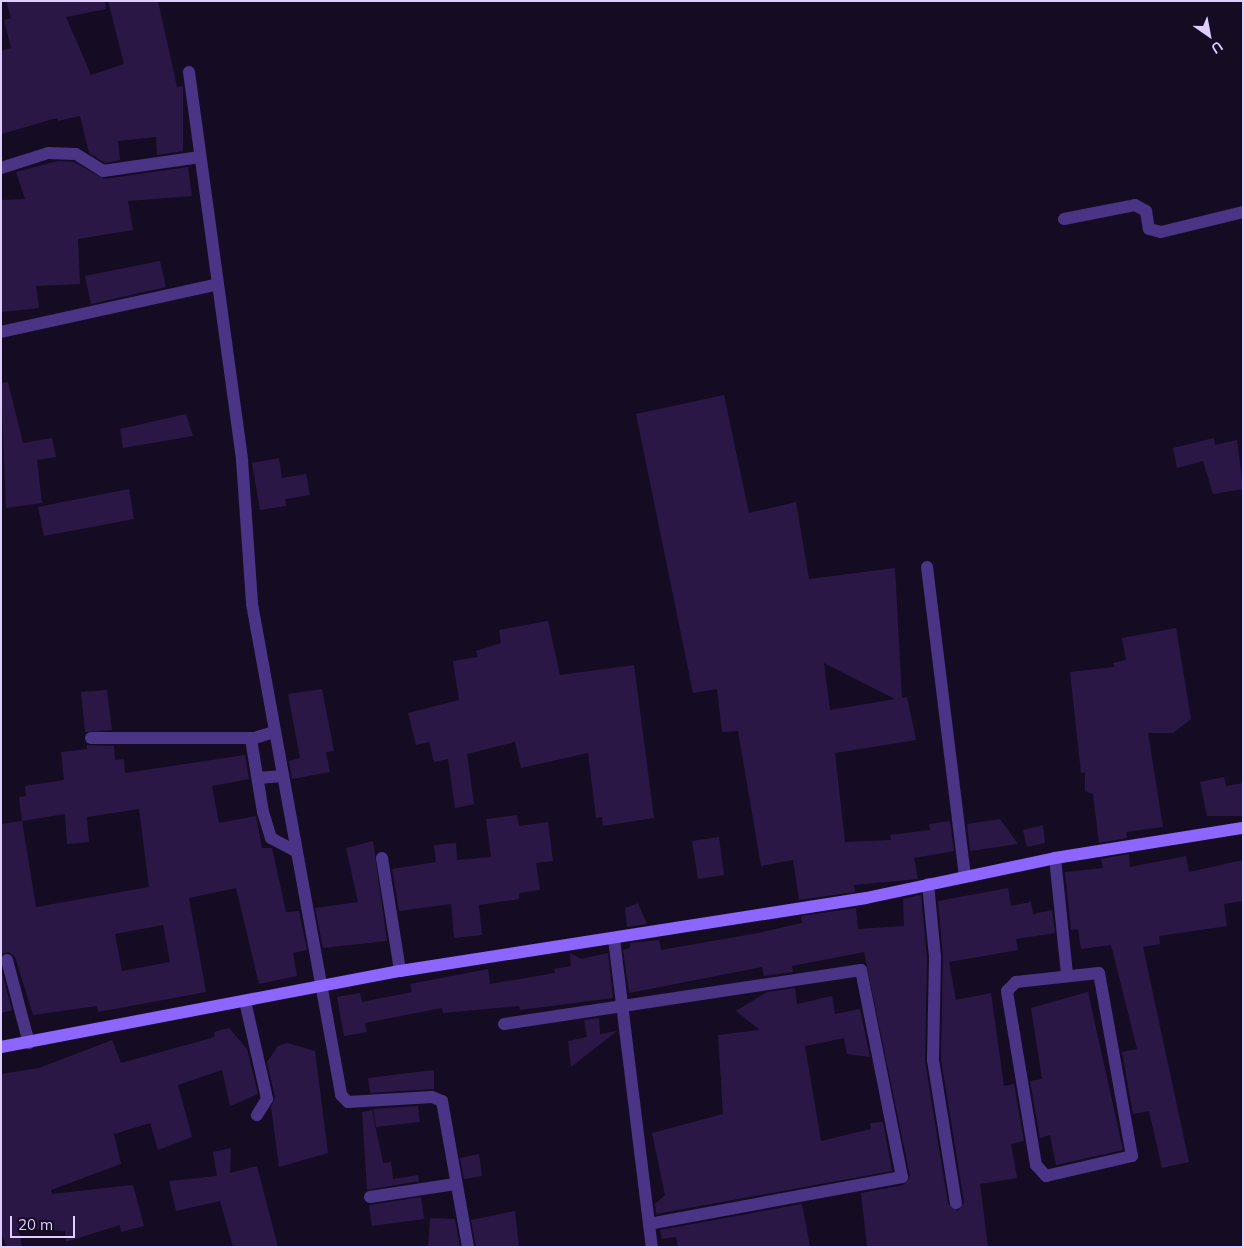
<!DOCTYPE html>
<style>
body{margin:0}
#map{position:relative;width:1244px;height:1248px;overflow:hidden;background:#150c23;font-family:Mulish,sans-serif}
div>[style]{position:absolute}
.building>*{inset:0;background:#2b1745}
.street>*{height:12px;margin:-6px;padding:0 6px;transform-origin:6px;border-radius:6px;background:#4a3485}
.secondary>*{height:12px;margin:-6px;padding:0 6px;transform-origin:6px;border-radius:6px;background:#8d65ff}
span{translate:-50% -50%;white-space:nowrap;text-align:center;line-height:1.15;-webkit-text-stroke:4px #150c23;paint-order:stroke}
.frame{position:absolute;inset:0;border:2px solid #dfceff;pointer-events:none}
.north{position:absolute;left:1184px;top:10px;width:50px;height:50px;-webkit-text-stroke:4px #150c23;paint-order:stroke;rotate:147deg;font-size:14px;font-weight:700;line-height:20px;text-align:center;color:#dfceff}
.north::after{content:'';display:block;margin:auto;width:18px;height:22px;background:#dfceff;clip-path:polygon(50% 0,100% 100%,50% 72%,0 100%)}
.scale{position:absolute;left:10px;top:1216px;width:65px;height:22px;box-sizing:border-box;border:2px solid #dfceff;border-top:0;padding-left:6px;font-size:15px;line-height:18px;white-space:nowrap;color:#dfceff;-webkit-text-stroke:4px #150c23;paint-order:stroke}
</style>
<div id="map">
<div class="building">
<i style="clip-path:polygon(6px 1px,105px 1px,106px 9px,66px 17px,91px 75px,124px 64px,108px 1px,158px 1px,177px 87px,183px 86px,183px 151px,157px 155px,156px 137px,118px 141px,120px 160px,105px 163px,89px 153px,80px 116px,58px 121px,57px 118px,1px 134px,1px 51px,11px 48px,4px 20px,11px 18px)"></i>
<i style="clip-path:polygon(58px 161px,74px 162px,104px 179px,188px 167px,192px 196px,128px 201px,133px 230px,78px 239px,80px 284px,36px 286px,39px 308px,1px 312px,1px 200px,25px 199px,16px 172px)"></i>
<i style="clip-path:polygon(160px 261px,166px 287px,91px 304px,85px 276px)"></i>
<i style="clip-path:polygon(8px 382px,23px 443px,52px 438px,56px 457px,37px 460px,42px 503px,6px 508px,1px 383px)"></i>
<i style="clip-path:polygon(evenodd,724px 395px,749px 513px,796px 502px,809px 579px,895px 568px,902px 698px,907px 697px,916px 740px,835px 753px,845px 842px,891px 840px,890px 835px,930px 830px,929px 824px,950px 821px,954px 851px,914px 858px,918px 879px,854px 885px,855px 892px,799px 900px,793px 860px,761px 866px,738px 731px,722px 732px,717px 689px,693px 693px,636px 414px,724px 395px,824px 663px,895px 699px,830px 710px,824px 663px)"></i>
<i style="clip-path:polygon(186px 414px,193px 436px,123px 448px,120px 429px)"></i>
<i style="clip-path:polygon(1214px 438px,1215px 445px,1237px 440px,1243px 489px,1213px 494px,1203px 461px,1177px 468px,1173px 448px)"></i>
<i style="clip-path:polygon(279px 458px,282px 478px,306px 474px,310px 495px,285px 499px,286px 506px,260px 510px,252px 463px)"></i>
<i style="clip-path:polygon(129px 489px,134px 519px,44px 536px,38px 507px)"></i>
<i style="clip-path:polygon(548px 621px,560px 675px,634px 665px,654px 818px,603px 826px,602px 817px,596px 818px,588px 753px,521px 768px,515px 742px,467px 754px,474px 804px,455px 808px,448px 759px,434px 762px,429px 742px,416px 745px,408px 713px,459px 700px,453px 661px,478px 657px,476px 651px,501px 643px,499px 630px)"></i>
<i style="clip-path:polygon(1176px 628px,1191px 719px,1173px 733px,1148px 733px,1163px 827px,1126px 832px,1127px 838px,1099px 843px,1093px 794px,1085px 791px,1085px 772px,1081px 773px,1070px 672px,1114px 667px,1113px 663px,1126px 660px,1122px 638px)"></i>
<i style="clip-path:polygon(322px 689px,334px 751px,326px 752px,330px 772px,292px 779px,289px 761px,300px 758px,288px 694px)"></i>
<i style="clip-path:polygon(107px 690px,112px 730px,85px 732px,81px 692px)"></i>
<i style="clip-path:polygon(evenodd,87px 745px,114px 746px,115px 760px,124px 759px,125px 773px,245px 755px,249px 779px,212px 786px,219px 823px,256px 816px,262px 848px,272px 848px,286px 912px,299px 911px,307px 950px,293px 953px,297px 976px,259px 984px,236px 888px,189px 898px,206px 992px,98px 1012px,97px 1006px,33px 1015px,15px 957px,9px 952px,1px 954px,1px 824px,22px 821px,19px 797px,26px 796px,25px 786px,64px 780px,61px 752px,87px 749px,87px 745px,139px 809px,149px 887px,36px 907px,22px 821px,65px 814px,67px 844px,89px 842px,87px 817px,139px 809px,87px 745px,163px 925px,170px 962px,122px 971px,115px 934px,163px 925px)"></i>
<i style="clip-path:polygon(1224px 777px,1226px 786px,1243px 783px,1243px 816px,1207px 816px,1200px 782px)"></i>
<i style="clip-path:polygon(517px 815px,519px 826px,548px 822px,553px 861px,536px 863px,540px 890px,519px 893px,519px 899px,479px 905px,482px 935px,454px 938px,451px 904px,399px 911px,392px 869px,436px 862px,434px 845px,456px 843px,457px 860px,491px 857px,486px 819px)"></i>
<i style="clip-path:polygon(1000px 819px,1018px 844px,970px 851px,967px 824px)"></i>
<i style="clip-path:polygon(1043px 825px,1045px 843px,1027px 847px,1023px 830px)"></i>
<i style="clip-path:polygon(719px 837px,724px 875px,698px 879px,692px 841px)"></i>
<i style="clip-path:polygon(373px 841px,387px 941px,323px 948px,315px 908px,358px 902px,346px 848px)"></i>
<i style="clip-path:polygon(1129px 854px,1130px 867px,1186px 856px,1189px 872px,1243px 860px,1243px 901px,1224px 904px,1227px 926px,1159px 936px,1160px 944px,1143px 947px,1189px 1162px,1162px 1168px,1149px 1111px,1133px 1114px,1122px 1052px,1137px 1049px,1111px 945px,1081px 949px,1078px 929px,1071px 930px,1065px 872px,1103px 868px,1101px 859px)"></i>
<i style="clip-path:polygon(1008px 888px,1011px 906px,1031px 902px,1033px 914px,1052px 910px,1055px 933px,1016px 939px,1018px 950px,949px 962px,956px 1000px,991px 993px,1004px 1086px,1014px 1084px,1024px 1141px,1011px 1144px,1017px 1178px,980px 1184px,988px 1247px,867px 1247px,861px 1193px,904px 1185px,910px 1176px,864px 952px,792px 966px,793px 972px,764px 976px,762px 967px,629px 993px,623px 950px,630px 948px,630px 943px,659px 940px,661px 950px,758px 933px,802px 923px,801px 916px,856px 908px,858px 929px,904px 926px,903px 899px,921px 895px,927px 957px,925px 1061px,948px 1204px,958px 1211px,964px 1202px,941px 1059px,943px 957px,938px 901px)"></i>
<i style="clip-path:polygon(638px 903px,647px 924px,627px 927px,625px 908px)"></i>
<i style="clip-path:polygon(570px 953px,581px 959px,608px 953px,613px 998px,520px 1010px,519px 1006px,443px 1013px,442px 1008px,365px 1023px,367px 1032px,344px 1036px,337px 997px,360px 993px,362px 1002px,412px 992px,410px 984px,488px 969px,490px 984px,555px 973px,554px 969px,571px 966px)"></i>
<i style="clip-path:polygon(1px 970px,12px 1010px,1px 1013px)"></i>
<i style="clip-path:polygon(795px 988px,797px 1004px,832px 996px,835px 1014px,860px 1009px,870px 1057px,847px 1054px,844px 1038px,805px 1046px,821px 1141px,871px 1129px,870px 1123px,883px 1122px,892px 1171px,656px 1214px,655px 1204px,665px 1195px,652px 1133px,723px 1114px,718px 1035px,760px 1030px,736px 1011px,767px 992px)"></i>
<i style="clip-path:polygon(1088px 992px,1123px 1150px,1056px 1165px,1050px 1135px,1040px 1138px,1030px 1081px,1042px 1079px,1031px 1008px)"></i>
<i style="clip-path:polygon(599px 1018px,600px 1034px,617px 1031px,571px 1067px,568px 1041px,587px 1037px,584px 1020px)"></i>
<i style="clip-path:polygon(229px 1028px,247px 1049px,258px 1094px,230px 1106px,222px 1070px,178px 1085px,192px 1137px,158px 1150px,150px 1123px,114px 1134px,121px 1164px,51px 1190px,52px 1194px,133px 1185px,144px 1226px,121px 1232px,120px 1225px,66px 1242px,65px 1231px,19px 1228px,22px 1247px,7px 1247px,1px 1233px,1px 1074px,39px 1068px,112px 1040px,121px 1063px,215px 1037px,214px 1032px)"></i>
<i style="clip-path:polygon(287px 1043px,315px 1051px,328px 1153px,279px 1167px,271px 1107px,275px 1097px,267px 1062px,278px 1046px)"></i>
<i style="clip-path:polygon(434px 1070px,434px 1089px,370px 1093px,368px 1078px)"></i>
<i style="clip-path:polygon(418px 1106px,420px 1122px,376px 1127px,373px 1109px)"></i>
<i style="clip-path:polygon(372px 1110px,383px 1163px,391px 1162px,393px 1179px,418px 1175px,419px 1181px,367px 1190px,362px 1112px)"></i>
<i style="clip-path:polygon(231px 1148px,230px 1173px,257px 1166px,278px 1247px,233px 1247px,220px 1201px,176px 1211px,169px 1181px,217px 1176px,213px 1152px)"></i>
<i style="clip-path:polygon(479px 1154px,482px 1176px,464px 1179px,460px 1158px)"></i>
<i style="clip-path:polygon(421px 1197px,424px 1219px,372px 1226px,369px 1205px)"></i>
<i style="clip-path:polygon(802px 1204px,810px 1247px,678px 1247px,676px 1237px,662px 1239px,660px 1230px)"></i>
<i style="clip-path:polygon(515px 1211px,519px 1247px,476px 1247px,471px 1220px)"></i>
<i style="clip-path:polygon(430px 1218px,455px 1219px,460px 1247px,428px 1247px)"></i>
</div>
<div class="street">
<i style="left:189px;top:72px;width:392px;rotate:82.2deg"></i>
<i style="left:242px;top:460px;width:144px;rotate:86deg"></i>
<i style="left:252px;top:604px;width:499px;rotate:79.7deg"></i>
<i style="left:341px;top:1095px;width:10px;rotate:45deg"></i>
<i style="left:348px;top:1102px;width:84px;rotate:-3.4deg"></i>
<i style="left:432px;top:1097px;width:11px;rotate:22deg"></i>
<i style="left:442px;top:1101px;width:148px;rotate:79.9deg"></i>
<i style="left:1px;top:168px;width:49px;rotate:-17.7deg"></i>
<i style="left:48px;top:153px;width:28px;rotate:2deg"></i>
<i style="left:76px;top:154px;width:32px;rotate:32deg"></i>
<i style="left:103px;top:171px;width:98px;rotate:-8.2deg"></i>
<i style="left:1064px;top:219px;width:72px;rotate:-11.2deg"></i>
<i style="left:1135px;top:205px;width:13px;rotate:29deg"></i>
<i style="left:1146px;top:211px;width:18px;rotate:81deg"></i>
<i style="left:1149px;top:229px;width:12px;rotate:14deg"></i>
<i style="left:1161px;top:232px;width:84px;rotate:-13.7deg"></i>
<i style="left:1px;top:332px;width:219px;rotate:-12.4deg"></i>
<i style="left:927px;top:567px;width:311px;rotate:83deg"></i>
<i style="left:274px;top:732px;width:24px;rotate:163deg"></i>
<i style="left:251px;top:739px;width:74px;rotate:80.7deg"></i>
<i style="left:263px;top:812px;width:27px;rotate:73deg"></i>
<i style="left:271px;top:838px;width:26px;rotate:28deg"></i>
<i style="left:91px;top:738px;width:160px"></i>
<i style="left:258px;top:778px;width:24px;rotate:-5deg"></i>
<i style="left:382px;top:858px;width:114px;rotate:80.9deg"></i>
<i style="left:1055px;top:858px;width:117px;rotate:84.1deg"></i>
<i style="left:928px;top:884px;width:73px;rotate:84.5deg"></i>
<i style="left:935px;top:957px;width:103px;rotate:91.1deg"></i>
<i style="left:933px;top:1060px;width:145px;rotate:80.9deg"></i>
<i style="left:614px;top:939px;width:310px;rotate:83deg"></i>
<i style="left:7px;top:960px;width:86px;rotate:75.2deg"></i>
<i style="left:1099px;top:973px;width:186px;rotate:79.8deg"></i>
<i style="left:1132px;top:1156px;width:88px;rotate:166.9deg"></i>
<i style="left:1046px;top:1176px;width:15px;rotate:-132deg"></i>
<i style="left:1036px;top:1165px;width:176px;rotate:-99.5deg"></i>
<i style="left:1007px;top:991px;width:13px;rotate:-45deg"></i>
<i style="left:1016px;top:982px;width:83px;rotate:-6.2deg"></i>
<i style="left:245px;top:1001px;width:100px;rotate:77.3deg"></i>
<i style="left:267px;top:1099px;width:19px;rotate:122deg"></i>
<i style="left:504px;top:1024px;width:361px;rotate:-8.6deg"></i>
<i style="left:861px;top:970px;width:211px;rotate:78.8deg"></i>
<i style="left:902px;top:1177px;width:257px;rotate:169.5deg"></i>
<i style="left:370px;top:1197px;width:86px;rotate:-8.7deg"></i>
</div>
<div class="secondary">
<i style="left:1px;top:1047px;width:406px;rotate:-10.8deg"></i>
<i style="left:400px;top:971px;width:472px;rotate:-8.9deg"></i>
<i style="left:866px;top:898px;width:193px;rotate:-11.9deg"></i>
<i style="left:1055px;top:858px;width:190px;rotate:-9.1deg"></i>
</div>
<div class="frame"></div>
<div class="north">U</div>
<div class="scale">20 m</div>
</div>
